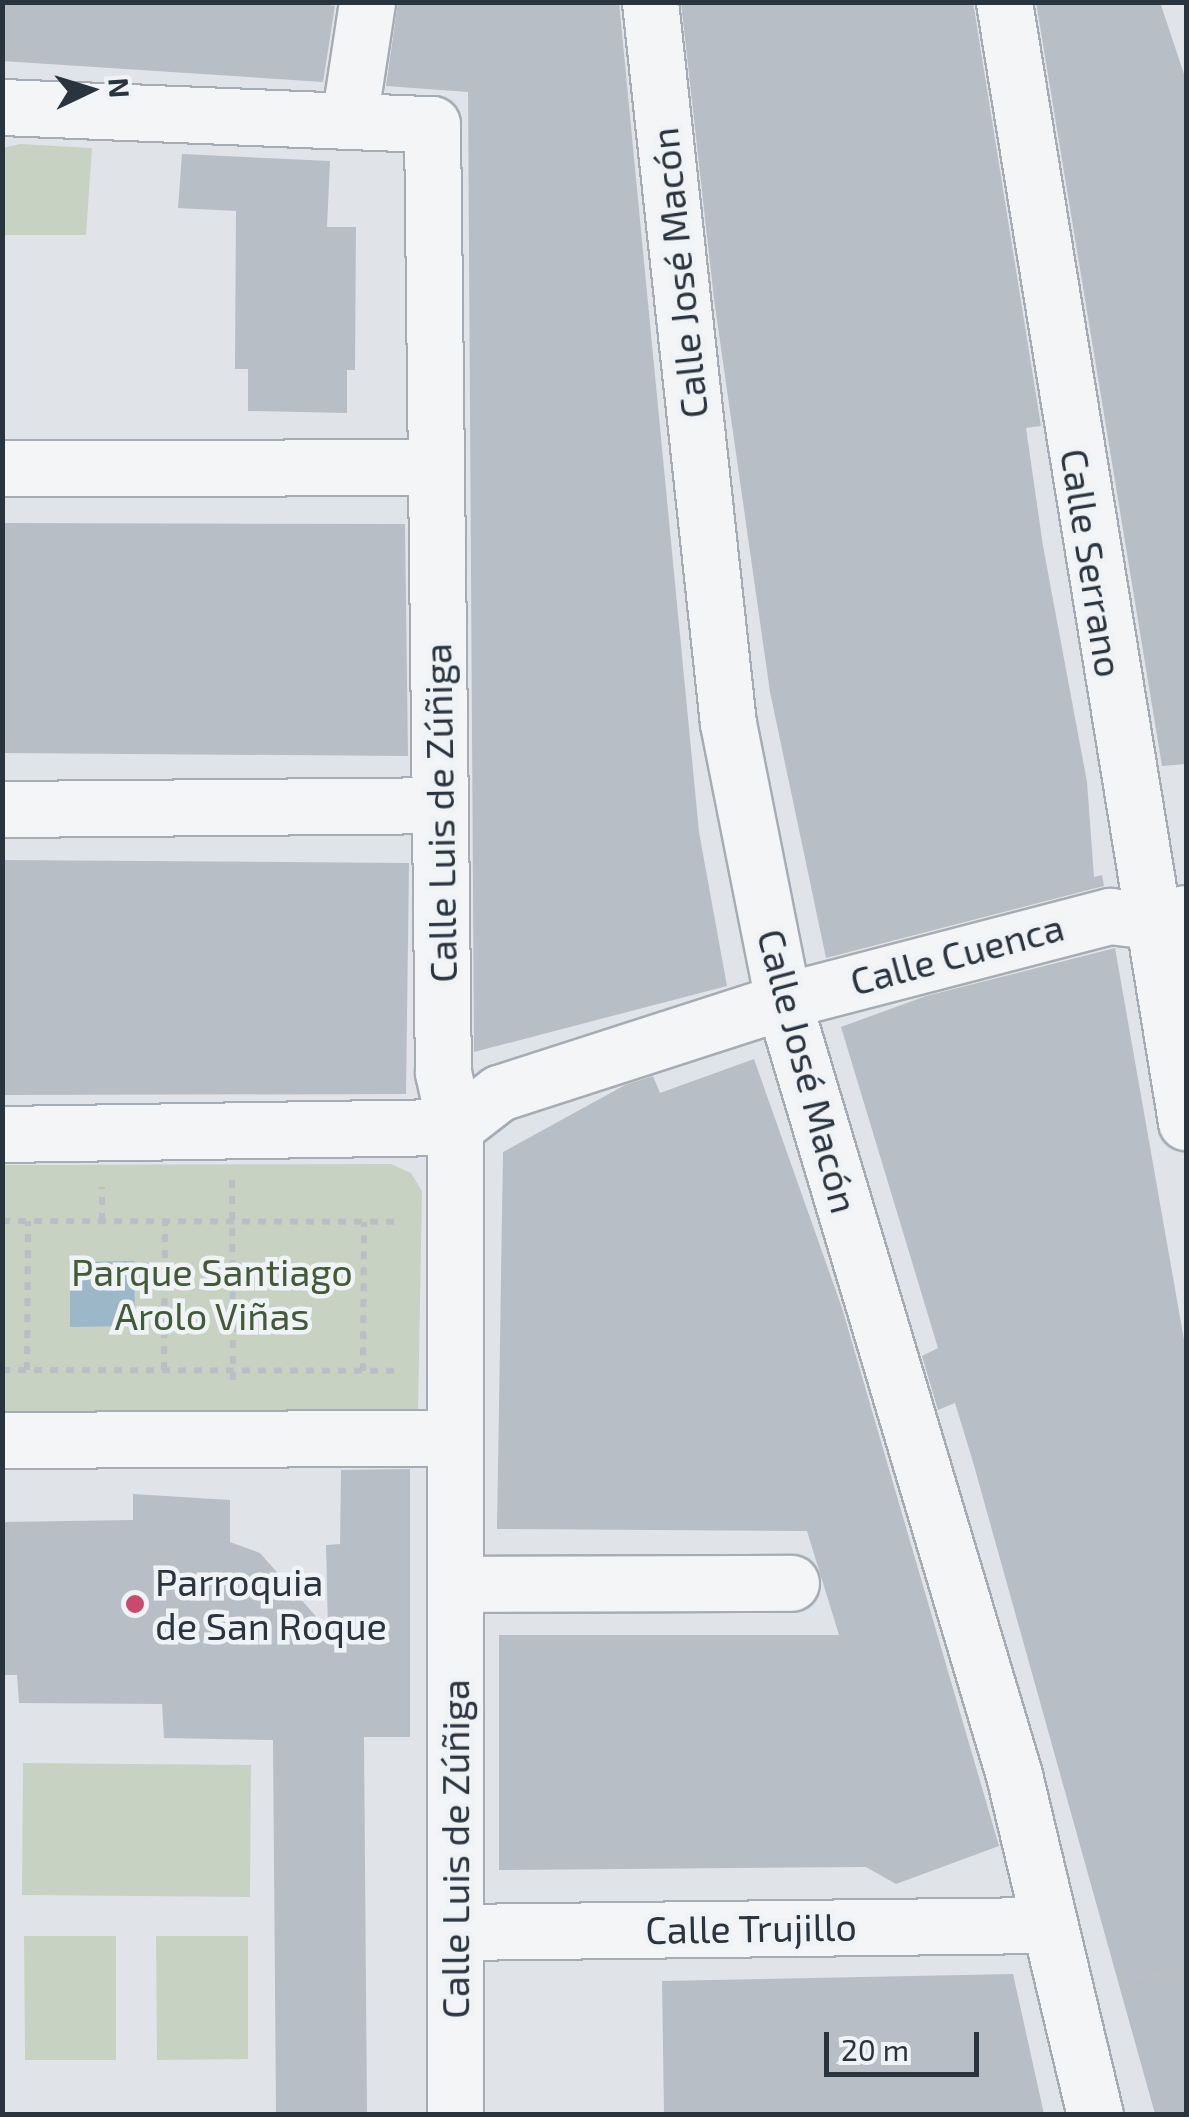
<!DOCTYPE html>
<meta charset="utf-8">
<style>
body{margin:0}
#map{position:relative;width:1189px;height:2117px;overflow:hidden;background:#e0e4e9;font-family:"Exo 2",sans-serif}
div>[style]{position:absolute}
.green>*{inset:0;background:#c8d2c2}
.water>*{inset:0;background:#9cb7c7}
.building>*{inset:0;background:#b8bec5}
.path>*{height:6px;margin-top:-3px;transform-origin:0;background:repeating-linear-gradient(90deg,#babfc3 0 8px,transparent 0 16px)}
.roads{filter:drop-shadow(2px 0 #a5acb3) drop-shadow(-2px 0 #a5acb3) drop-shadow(0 2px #a5acb3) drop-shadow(0 -2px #a5acb3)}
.street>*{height:55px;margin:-27.5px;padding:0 27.5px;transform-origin:27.5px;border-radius:27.5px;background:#f3f5f7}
.dots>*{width:28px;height:28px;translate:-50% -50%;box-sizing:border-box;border:5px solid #f0f3f6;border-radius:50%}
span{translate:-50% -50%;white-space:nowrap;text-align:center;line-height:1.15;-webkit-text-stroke:9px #f0f3f6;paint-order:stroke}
.street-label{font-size:38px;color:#29343f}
.park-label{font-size:38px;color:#425a37}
.poi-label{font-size:38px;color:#29343f}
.left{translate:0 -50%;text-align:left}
.frame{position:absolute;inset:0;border:5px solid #29343f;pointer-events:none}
.north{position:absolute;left:40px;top:40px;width:100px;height:100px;-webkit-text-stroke:8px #f0f3f6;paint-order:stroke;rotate:86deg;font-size:28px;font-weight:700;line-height:40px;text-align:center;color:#29343f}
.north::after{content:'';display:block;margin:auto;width:35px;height:45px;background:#29343f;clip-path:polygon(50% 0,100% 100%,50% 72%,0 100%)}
.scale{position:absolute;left:824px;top:2032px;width:155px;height:45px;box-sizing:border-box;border:5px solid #29343f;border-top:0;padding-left:12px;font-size:30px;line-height:35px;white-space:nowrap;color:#29343f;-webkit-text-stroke:8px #f0f3f6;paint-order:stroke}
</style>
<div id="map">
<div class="green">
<i style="clip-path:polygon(20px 144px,92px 148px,86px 235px,3px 235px,3px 148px)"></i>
<i style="clip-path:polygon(391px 1164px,411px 1173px,422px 1191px,418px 1417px,3px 1422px,3px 1165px)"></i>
<i style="clip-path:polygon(23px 1763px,251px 1765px,250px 1897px,22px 1895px)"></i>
<i style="clip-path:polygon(24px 1936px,116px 1936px,116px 2060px,25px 2060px)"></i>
<i style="clip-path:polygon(156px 1936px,248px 1936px,248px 2059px,157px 2060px)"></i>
</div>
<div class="water">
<i style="clip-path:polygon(134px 1261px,135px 1326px,70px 1327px,70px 1262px)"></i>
</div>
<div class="building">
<i style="clip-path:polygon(2px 2px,314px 2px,335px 6px,323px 82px,2px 61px)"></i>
<i style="clip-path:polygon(398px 2px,619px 2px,699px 832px,727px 986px,474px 1052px,468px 92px,386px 86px)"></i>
<i style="clip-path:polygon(681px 2px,973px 2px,1041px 426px,1026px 428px,1043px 546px,1087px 782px,1094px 877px,1102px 875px,1104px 886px,826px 958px,770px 692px,714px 299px)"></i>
<i style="clip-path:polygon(1036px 2px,1160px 2px,1186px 80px,1186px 764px,1162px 766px)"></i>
<i style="clip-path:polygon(182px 154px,330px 161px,327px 227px,356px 227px,355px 370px,347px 370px,347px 413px,248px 411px,248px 369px,235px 369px,236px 211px,178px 208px)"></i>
<i style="clip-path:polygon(2px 523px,405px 524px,408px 756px,2px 753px)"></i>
<i style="clip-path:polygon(2px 860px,409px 863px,406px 1094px,2px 1095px)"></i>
<i style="clip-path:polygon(1115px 948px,1186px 1351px,1186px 2114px,1155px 2114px,973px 1462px,955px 1403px,938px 1410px,922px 1356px,938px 1348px,841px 1027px,926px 996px)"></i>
<i style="clip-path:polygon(754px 1059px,842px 1308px,999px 1846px,896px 1884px,866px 1867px,499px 1870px,499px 1635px,839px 1635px,807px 1531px,497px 1529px,503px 1152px,625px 1085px,653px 1076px,660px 1093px)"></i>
<i style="clip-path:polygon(410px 1469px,410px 1737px,364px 1737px,367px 2114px,276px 2114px,273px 1740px,164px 1738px,162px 1704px,19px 1703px,17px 1675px,2px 1675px,2px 1522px,133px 1520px,133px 1494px,230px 1500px,230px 1542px,260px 1553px,328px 1630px,326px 1545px,340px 1544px,341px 1470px)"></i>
<i style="clip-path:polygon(1013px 1974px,1044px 2114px,664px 2114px,662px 1981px)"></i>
</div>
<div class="path">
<i style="left:232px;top:1180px;width:208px;rotate:89.7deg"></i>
<i style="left:2px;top:1221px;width:399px;rotate:0.1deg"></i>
<i style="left:102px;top:1221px;width:34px;rotate:-90deg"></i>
<i style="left:2px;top:1370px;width:399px;rotate:0.1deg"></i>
<i style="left:27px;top:1370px;width:149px;rotate:-89.6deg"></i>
<i style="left:164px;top:1370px;width:148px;rotate:-89.6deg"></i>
<i style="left:363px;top:1371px;width:149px;rotate:-89.6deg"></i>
<i style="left:1119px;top:1981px;width:68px;rotate:-9.3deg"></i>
</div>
<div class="roads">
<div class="street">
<i style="left:650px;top:2px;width:725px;rotate:83.83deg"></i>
<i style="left:728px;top:723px;width:283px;rotate:78.8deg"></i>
<i style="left:783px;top:1001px;width:808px;rotate:73.38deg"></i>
<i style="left:1014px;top:1775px;width:349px;rotate:76.6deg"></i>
<i style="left:1004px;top:2px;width:1135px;rotate:80.77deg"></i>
<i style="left:2px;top:107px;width:430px;rotate:2.3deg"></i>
<i style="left:432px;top:124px;width:948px;rotate:89.34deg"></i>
<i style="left:443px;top:1072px;width:56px;rotate:77.7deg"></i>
<i style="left:455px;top:1127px;width:987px;rotate:90deg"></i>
<i style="left:349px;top:120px;width:119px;rotate:-81.3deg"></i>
<i style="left:2px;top:468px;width:434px;rotate:-0.1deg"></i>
<i style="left:2px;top:809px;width:438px;rotate:-0.5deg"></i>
<i style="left:455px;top:1127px;width:56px;rotate:-37.7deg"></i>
<i style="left:499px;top:1093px;width:299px;rotate:-17.9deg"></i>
<i style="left:783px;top:1001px;width:338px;rotate:-14.6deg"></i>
<i style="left:1110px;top:916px;width:38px;rotate:7deg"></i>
<i style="left:1148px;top:921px;width:39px;rotate:-12deg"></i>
<i style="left:2px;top:1134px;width:453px;rotate:-0.9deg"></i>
<i style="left:2px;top:1440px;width:453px;rotate:-0.3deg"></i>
<i style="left:456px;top:1584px;width:335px;rotate:-0.2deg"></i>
<i style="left:455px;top:1932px;width:592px;rotate:-0.68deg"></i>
</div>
</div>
<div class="dots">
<i style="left:135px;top:1604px;background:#c94a6d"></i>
</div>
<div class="street-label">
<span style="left:679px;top:273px;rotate:-96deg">Calle José Macón</span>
<span style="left:1092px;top:563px;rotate:81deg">Calle Serrano</span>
<span style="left:440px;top:813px;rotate:-91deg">Calle Luis de Zúñiga</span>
<span style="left:957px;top:954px;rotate:-15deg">Calle Cuenca</span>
<span style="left:808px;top:1071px;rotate:75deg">Calle José Macón</span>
<span style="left:455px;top:1849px;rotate:-90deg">Calle Luis de Zúñiga</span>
<span style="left:751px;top:1928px;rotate:-1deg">Calle Trujillo</span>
</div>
<div class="park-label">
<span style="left:212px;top:1294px">Parque Santiago<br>Arolo Viñas</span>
</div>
<div class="poi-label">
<span class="left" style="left:155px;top:1604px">Parroquia<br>de San Roque</span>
</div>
<div class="frame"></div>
<div class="north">N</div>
<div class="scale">20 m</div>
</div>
